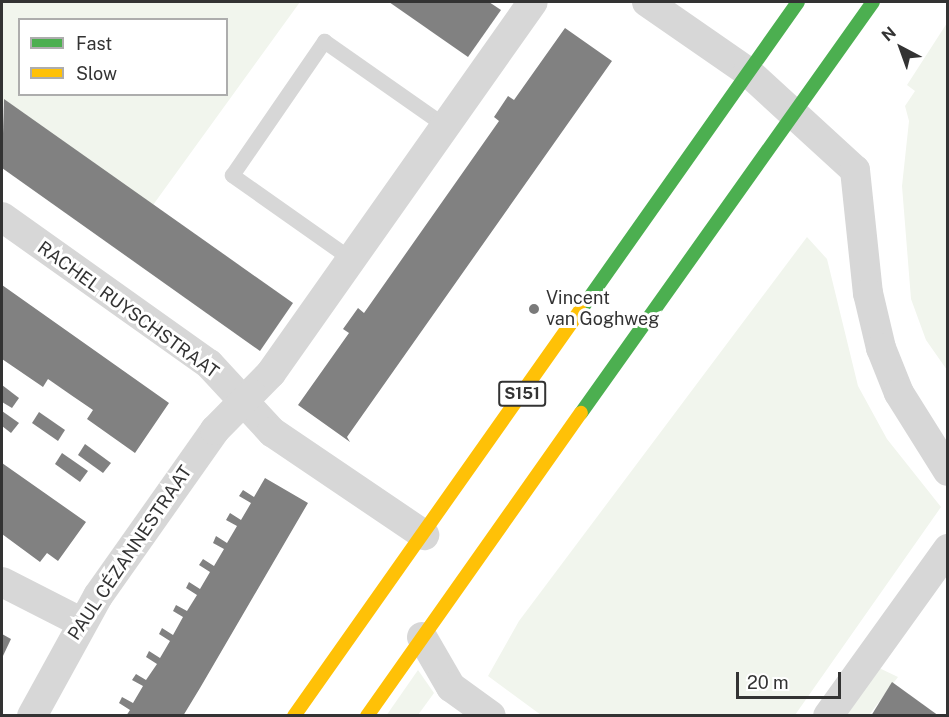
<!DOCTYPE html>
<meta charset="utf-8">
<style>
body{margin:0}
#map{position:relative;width:949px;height:717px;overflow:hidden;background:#fff;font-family:"Public Sans",sans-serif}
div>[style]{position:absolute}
.green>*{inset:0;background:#f1f5ed}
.building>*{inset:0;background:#818181}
.lane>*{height:15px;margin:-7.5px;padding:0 7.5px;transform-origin:7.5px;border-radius:7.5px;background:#d7d7d7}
.street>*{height:30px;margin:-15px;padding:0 15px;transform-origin:15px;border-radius:15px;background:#d7d7d7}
.fast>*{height:14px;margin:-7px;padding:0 7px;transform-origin:7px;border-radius:7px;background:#4caf50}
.slow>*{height:14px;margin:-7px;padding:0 7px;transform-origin:7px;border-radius:7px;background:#ffc107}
.dots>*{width:16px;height:16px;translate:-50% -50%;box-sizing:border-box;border:3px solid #fff;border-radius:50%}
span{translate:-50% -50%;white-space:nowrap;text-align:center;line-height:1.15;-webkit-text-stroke:6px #fff;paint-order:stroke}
.shield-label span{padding:2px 4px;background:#fff;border:2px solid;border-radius:4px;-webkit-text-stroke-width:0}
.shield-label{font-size:16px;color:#333;font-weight:700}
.poi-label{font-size:18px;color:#333}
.left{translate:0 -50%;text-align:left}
.street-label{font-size:18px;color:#333}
.frame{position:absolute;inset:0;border:3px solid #333;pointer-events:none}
.legend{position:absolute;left:18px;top:18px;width:210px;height:78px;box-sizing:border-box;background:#fff;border:2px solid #adadad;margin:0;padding:8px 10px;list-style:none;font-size:18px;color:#333}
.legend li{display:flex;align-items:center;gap:12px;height:30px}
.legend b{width:30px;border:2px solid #adadad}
.north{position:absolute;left:871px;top:18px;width:60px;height:60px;-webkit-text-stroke:4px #fff;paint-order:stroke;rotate:319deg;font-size:16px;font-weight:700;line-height:24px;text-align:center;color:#333}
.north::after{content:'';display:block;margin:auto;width:21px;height:27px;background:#333;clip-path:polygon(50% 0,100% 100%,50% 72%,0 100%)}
.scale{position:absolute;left:736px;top:672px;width:105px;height:27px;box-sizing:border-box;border:3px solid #333;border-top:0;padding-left:8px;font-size:18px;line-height:21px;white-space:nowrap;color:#333;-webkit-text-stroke:4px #fff;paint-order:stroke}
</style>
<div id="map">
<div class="green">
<i style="clip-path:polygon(evenodd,2px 2px,300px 2px,153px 205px,4px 103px,2px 107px,2px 2px,20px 20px,226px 20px,226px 94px,20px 94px,20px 20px)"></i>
<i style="clip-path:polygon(947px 23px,948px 370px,947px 370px,926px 340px,911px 299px,902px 186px,909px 121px,905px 106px,915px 91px,907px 85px)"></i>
<i style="clip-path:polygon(807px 237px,827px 259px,858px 386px,887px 439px,941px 507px,795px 715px,541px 715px,488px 676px,519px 621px)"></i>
<i style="clip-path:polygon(877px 667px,898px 677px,869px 715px,842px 716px)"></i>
<i style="clip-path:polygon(418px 670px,434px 693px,418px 715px,386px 716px)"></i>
</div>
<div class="building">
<i style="clip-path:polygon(389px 2px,489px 2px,501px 10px,468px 57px)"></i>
<i style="clip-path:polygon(565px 28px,612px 61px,347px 437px,350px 442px,298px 405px,349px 333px,343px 329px,358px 308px,364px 313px,499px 121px,494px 117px,508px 96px,514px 100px)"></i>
<i style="clip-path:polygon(4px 99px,293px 303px,260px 351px,2px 168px)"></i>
<i style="clip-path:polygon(2px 285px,169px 403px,135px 453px,87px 419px,93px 410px,71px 395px,48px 379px,43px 387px,2px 359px)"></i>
<i style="clip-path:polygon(2px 385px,19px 398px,12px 408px,2px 402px)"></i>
<i style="clip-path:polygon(2px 411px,19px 423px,11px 433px,2px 426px)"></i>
<i style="clip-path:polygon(39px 412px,65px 430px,58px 441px,32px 423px)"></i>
<i style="clip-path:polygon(85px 444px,111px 463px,103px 473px,78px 455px)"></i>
<i style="clip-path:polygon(62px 453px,88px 471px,80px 482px,55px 464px)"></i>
<i style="clip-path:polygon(2px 463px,86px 522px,58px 561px,47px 553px,40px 562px,2px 534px)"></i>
<i style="clip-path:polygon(265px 478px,308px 503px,200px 688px,183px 716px,126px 716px,130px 710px,119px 703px,122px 697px,133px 703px,143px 686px,132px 680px,136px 674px,146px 680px,157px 664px,146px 657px,149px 651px,160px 658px,170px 641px,159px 634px,162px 628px,173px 635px,183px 617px,173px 611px,176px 605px,187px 611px,197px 595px,186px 588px,189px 582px,200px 589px,210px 572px,199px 565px,203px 559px,214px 566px,224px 549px,213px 543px,216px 536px,227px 543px,237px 526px,226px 520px,230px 513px,241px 520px,251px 503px,239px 496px,243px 490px,254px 497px)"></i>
<i style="clip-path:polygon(2px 634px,11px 639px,2px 658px)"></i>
<i style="clip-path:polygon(892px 682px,939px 716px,871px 716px)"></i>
</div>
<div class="lane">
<i style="left:351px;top:259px;width:146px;rotate:-144.8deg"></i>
<i style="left:232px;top:175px;width:163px;rotate:-55.5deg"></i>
<i style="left:324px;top:41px;width:146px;rotate:35deg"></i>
</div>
<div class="street">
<i style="left:647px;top:2px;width:123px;rotate:34.7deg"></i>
<i style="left:748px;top:72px;width:145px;rotate:42.5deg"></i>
<i style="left:855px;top:170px;width:124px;rotate:84deg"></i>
<i style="left:868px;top:293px;width:57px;rotate:76.7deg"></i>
<i style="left:881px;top:348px;width:48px;rotate:68.2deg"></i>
<i style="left:899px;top:393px;width:92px;rotate:57.9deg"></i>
<i style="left:2px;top:217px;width:254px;rotate:35.4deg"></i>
<i style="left:209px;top:364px;width:93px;rotate:47.2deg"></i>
<i style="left:272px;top:432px;width:184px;rotate:34.1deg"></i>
<i style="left:2px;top:582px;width:89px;rotate:26.9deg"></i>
<i style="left:422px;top:637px;width:58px;rotate:59.9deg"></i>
<i style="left:451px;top:687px;width:49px;rotate:35.9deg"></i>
<i style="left:32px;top:716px;width:137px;rotate:-61.2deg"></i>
<i style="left:98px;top:596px;width:203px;rotate:-54.8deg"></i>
<i style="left:215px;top:430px;width:80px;rotate:-45.5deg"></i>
<i style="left:271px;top:373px;width:454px;rotate:-54.8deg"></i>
<i style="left:828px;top:716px;width:206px;rotate:-54.3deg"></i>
</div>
<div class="fast">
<i style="left:580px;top:311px;width:378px;rotate:-54.8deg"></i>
<i style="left:581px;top:413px;width:504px;rotate:-54.61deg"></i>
</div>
<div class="slow">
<i style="left:294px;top:716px;width:496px;rotate:-54.8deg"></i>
<i style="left:367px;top:716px;width:371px;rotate:-54.8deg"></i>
</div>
<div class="dots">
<i style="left:534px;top:309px;background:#7a7a7a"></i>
</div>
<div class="shield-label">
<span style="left:522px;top:394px">S151</span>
</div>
<div class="poi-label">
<span class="left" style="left:546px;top:309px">Vincent<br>van Goghweg</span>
</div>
<div class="street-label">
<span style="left:128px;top:310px;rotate:36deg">RACHEL RUYSCHSTRAAT</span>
<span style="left:130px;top:553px;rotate:-56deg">PAUL CÉZANNESTRAAT</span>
</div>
<div class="frame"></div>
<ul class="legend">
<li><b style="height:8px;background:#4caf50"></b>Fast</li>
<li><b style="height:8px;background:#ffc107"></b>Slow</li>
</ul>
<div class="north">N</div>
<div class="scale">20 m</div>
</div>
